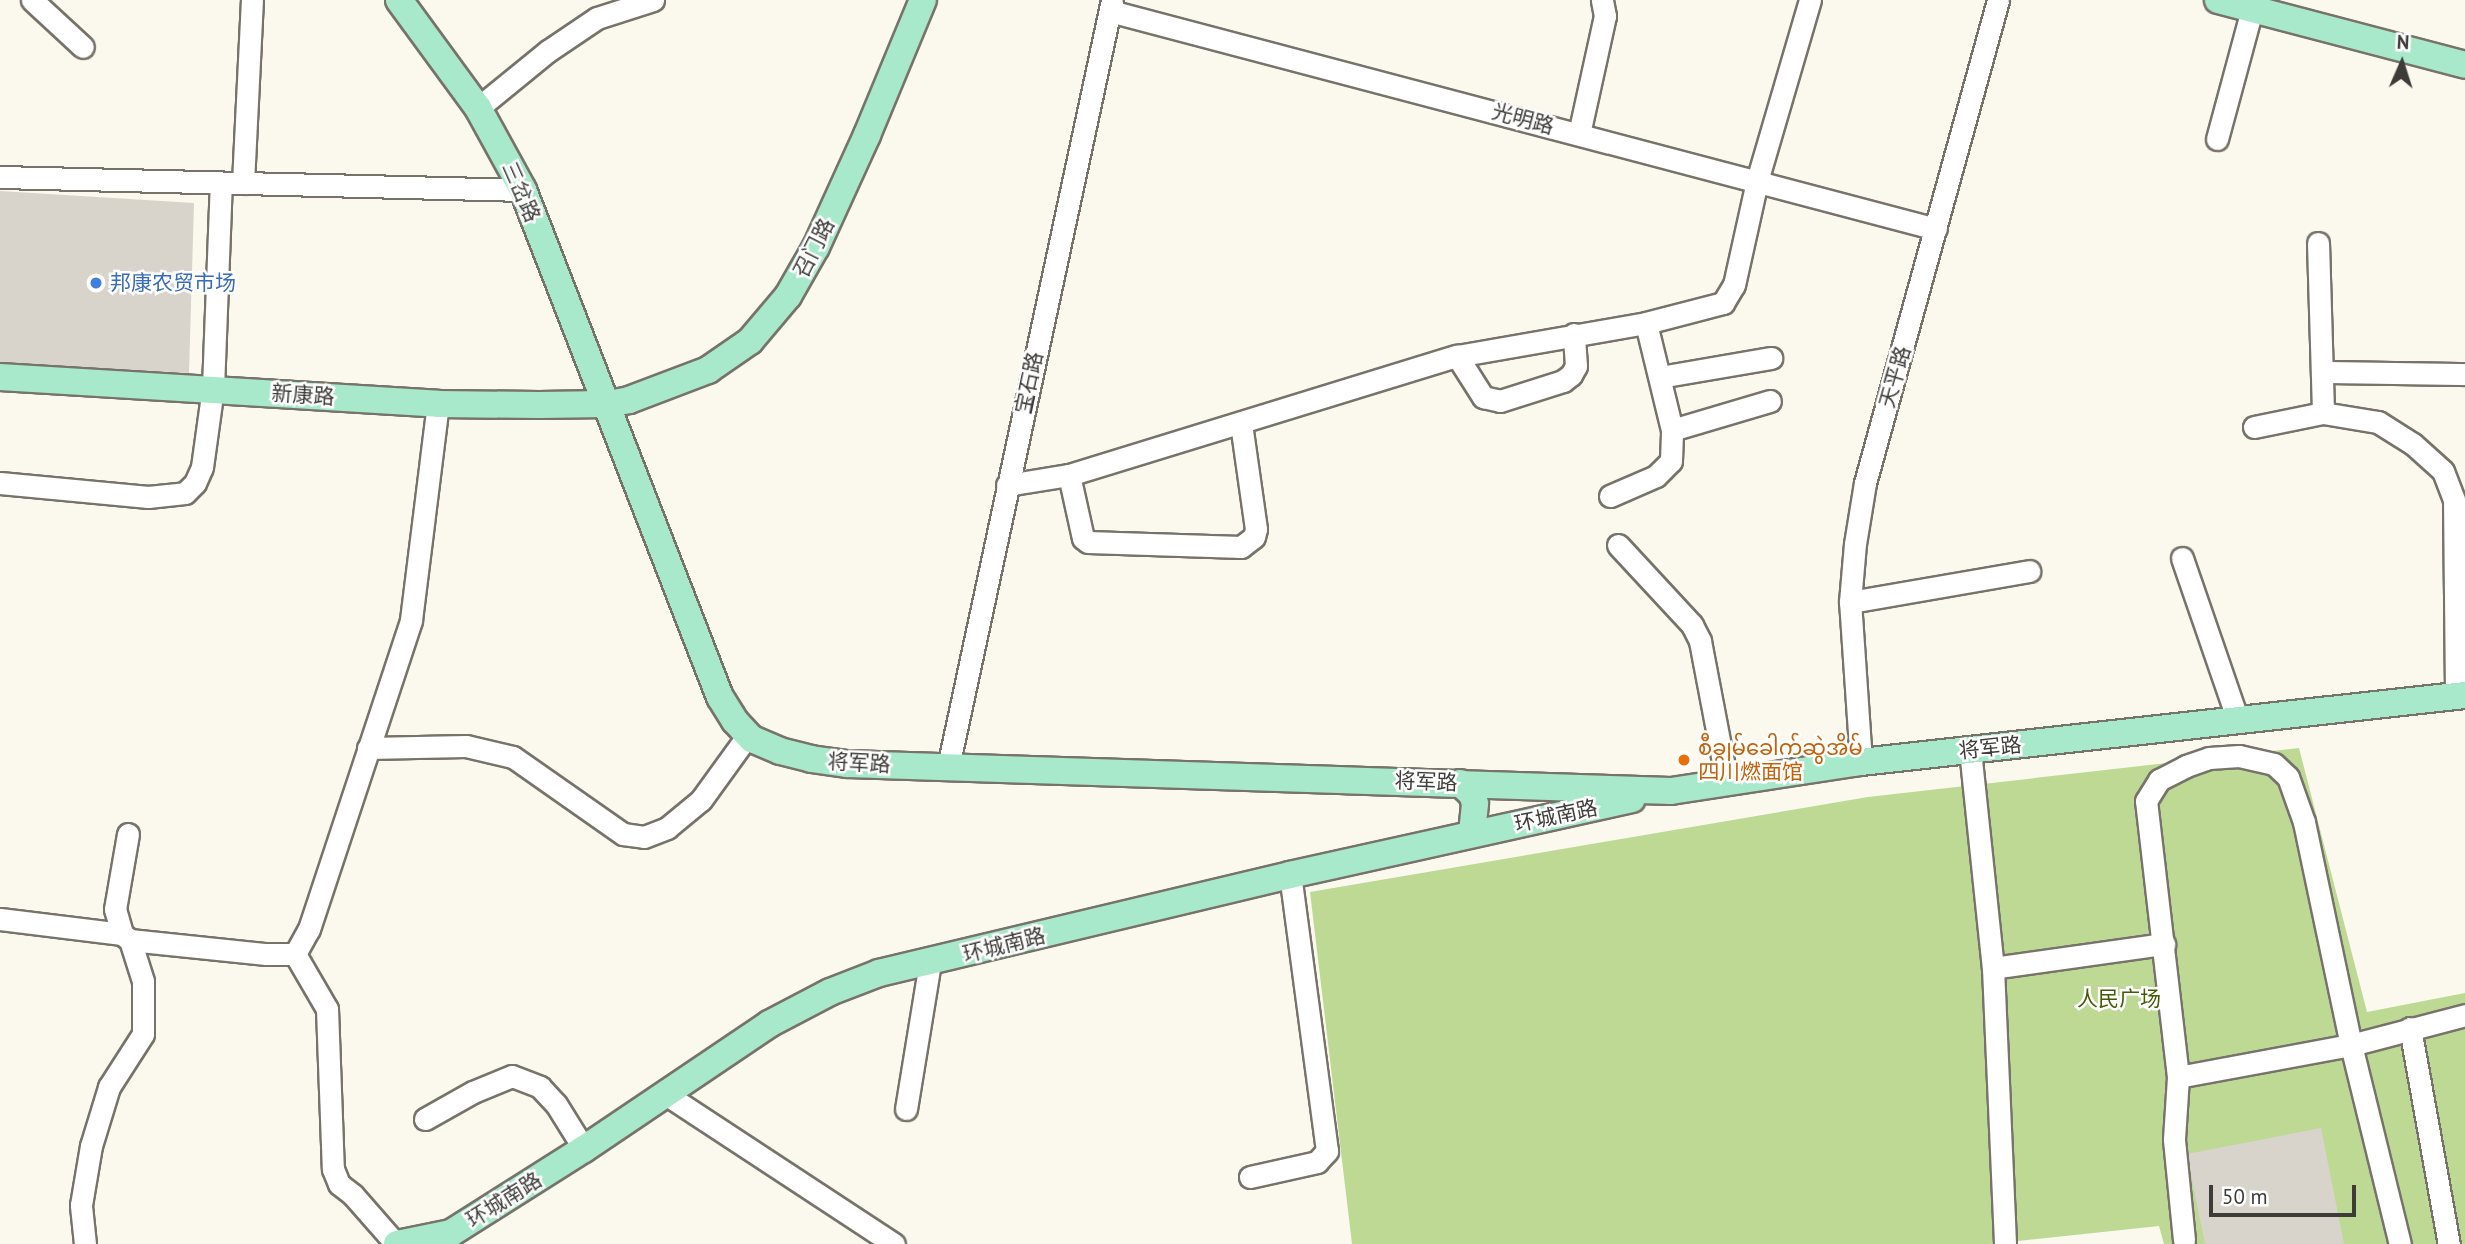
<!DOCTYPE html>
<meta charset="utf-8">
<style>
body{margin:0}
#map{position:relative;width:2465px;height:1244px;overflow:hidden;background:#fbf8ee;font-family:"PT Sans","Noto Sans SC","Noto Sans Myanmar",sans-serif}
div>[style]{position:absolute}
.green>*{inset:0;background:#bdd993}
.building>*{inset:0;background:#d8d4cb}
.roads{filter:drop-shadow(2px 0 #77736b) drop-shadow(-2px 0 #77736b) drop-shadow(0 2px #77736b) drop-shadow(0 -2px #77736b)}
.minor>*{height:21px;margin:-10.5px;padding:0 10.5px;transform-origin:10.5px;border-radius:10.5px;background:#fff}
.major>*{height:26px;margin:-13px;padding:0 13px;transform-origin:13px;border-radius:13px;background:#a8e9cb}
.dots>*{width:19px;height:19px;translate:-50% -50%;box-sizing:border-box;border:4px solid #fff;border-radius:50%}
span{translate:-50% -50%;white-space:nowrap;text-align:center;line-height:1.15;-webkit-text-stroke:5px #fff;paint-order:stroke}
.street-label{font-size:21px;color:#3d3c38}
.shop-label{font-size:21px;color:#366cbe}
.left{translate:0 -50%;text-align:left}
.food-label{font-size:21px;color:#c56008}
.park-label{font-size:21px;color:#425b04}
.north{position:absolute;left:2367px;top:28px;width:70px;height:70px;-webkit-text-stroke:5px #fff;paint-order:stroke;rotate:3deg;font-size:19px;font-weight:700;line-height:28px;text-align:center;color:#3d3c38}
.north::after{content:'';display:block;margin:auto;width:24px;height:32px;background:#3d3c38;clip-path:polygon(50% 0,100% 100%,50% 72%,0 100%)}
.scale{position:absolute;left:2209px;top:1185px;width:147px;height:32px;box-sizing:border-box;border:4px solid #3d3c38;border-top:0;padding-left:9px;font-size:21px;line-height:24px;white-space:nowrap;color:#3d3c38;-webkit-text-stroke:5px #fff;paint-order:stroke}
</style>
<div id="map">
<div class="green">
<i style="clip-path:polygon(2299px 748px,2367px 1012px,2465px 993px,2465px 1244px,2164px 1244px,2159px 1226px,1990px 1244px,1352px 1244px,1310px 892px,1868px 797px)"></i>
</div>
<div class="building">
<i style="clip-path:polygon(0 191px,194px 203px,189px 373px,0 363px)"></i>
<i style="clip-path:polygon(2321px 1128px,2344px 1244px,2205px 1244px,2187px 1154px)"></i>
</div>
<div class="roads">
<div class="minor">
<i style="left:32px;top:0;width:69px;rotate:42.7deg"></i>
<i style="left:1110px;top:11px;width:854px;rotate:14.78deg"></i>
<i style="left:478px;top:108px;width:90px;rotate:-39.2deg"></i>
<i style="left:548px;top:51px;width:59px;rotate:-34deg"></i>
<i style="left:597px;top:18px;width:59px;rotate:-17.8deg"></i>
<i style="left:1579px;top:134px;width:121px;rotate:-77.6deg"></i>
<i style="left:1605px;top:16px;width:16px;rotate:-101deg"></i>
<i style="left:2217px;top:139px;width:135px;rotate:-74.9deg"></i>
<i style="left:0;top:177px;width:523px;rotate:1.42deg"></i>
<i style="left:243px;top:183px;width:183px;rotate:-87.2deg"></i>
<i style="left:2318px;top:243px;width:170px;rotate:88.3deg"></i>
<i style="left:1457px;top:356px;width:49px;rotate:57.6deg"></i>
<i style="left:1483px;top:397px;width:17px;rotate:13deg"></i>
<i style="left:1500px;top:401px;width:66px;rotate:-17.6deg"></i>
<i style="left:1563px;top:381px;width:10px;rotate:-37deg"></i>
<i style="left:1571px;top:375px;width:10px;rotate:-61deg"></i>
<i style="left:1576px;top:366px;width:32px;rotate:-94deg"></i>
<i style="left:2322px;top:372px;width:143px;rotate:0.8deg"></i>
<i style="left:1660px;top:377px;width:113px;rotate:-9.7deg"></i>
<i style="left:2254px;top:427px;width:70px;rotate:-11.5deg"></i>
<i style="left:2323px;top:413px;width:56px;rotate:9.3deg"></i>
<i style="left:2378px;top:422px;width:41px;rotate:32.2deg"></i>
<i style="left:2413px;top:444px;width:40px;rotate:42deg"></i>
<i style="left:2443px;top:471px;width:31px;rotate:69deg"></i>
<i style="left:2454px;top:500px;width:196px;rotate:89.4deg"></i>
<i style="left:1672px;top:430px;width:102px;rotate:-16.5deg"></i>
<i style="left:1069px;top:475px;width:65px;rotate:77.5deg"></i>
<i style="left:1083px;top:538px;width:6px;rotate:39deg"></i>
<i style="left:1088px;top:542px;width:153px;rotate:1.9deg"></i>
<i style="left:1241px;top:547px;width:16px;rotate:-38deg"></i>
<i style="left:1254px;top:537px;width:8px;rotate:-76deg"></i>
<i style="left:1256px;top:529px;width:106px;rotate:-98.1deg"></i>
<i style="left:0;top:483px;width:149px;rotate:5.4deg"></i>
<i style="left:148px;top:497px;width:37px;rotate:-6deg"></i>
<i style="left:185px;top:493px;width:14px;rotate:-45deg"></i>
<i style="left:195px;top:483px;width:17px;rotate:-66deg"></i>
<i style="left:202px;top:467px;width:80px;rotate:-82.1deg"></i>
<i style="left:213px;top:388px;width:205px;rotate:-87.8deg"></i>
<i style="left:1007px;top:485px;width:63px;rotate:-9.2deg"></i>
<i style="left:1069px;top:475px;width:406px;rotate:-17.1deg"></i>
<i style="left:1457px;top:356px;width:192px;rotate:-9.9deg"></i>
<i style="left:1646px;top:323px;width:80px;rotate:-14.6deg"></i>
<i style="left:1723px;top:303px;width:21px;rotate:-59deg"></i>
<i style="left:1734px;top:285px;width:107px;rotate:-77.5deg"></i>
<i style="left:1757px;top:181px;width:189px;rotate:-73.7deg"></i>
<i style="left:1610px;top:496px;width:50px;rotate:-23.5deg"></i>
<i style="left:1656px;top:476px;width:21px;rotate:-45deg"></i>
<i style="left:1671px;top:461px;width:31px;rotate:-88deg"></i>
<i style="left:1672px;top:430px;width:110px;rotate:-103.7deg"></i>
<i style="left:1618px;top:545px;width:109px;rotate:47.2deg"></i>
<i style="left:1692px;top:625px;width:18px;rotate:63deg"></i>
<i style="left:1700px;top:641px;width:144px;rotate:79.2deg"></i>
<i style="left:2182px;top:558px;width:172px;rotate:71deg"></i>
<i style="left:1850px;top:602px;width:182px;rotate:-9.8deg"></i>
<i style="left:368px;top:748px;width:98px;rotate:-1.2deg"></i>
<i style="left:466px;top:746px;width:48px;rotate:13.2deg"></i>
<i style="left:513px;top:757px;width:134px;rotate:35deg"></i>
<i style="left:623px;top:834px;width:21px;rotate:8deg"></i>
<i style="left:644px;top:837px;width:25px;rotate:-21deg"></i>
<i style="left:667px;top:828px;width:44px;rotate:-39.5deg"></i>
<i style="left:701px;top:800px;width:80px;rotate:-54.1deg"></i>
<i style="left:1970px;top:750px;width:219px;rotate:84deg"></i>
<i style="left:1993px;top:968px;width:276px;rotate:87.5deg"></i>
<i style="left:1861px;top:762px;width:160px;rotate:-93.9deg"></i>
<i style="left:1850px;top:602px;width:58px;rotate:-85.1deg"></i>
<i style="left:1855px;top:544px;width:62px;rotate:-80.7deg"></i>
<i style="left:1865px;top:483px;width:501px;rotate:-74.6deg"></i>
<i style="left:948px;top:767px;width:784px;rotate:-77.93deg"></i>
<i style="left:128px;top:834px;width:76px;rotate:99.8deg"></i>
<i style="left:115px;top:909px;width:26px;rotate:74deg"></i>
<i style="left:122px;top:934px;width:10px;rotate:37deg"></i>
<i style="left:130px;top:940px;width:137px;rotate:5.9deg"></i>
<i style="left:266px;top:954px;width:29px"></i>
<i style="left:0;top:919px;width:123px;rotate:7deg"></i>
<i style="left:295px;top:954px;width:29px;rotate:-61deg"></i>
<i style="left:309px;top:929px;width:325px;rotate:-71.7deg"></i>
<i style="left:411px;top:620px;width:218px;rotate:-82.9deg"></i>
<i style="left:295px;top:954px;width:64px;rotate:59.8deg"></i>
<i style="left:327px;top:1009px;width:160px;rotate:87.9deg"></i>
<i style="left:333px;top:1169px;width:16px;rotate:68deg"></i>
<i style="left:339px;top:1184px;width:18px;rotate:38deg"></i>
<i style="left:353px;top:1195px;width:65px;rotate:48.7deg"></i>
<i style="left:1993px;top:968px;width:173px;rotate:-8deg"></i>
<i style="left:2410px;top:1028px;width:219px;rotate:79.8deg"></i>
<i style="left:2178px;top:1077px;width:176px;rotate:-10.5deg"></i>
<i style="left:2351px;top:1045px;width:118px;rotate:-14.7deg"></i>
<i style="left:664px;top:1093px;width:275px;rotate:33.3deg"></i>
<i style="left:906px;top:1109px;width:148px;rotate:-80.7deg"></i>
<i style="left:425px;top:1119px;width:55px;rotate:-29.4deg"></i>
<i style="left:473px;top:1092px;width:42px;rotate:-22.3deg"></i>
<i style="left:512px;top:1076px;width:30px;rotate:21deg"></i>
<i style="left:540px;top:1087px;width:23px;rotate:47deg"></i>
<i style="left:556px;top:1104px;width:53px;rotate:58.1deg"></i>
<i style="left:1250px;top:1177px;width:69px;rotate:-12.6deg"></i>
<i style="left:1317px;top:1162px;width:15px;rotate:-48deg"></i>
<i style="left:1327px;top:1151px;width:278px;rotate:-97.6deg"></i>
<i style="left:2184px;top:1240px;width:101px;rotate:-95.7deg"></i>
<i style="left:2174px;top:1139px;width:62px;rotate:-86.3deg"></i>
<i style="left:2178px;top:1077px;width:278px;rotate:-96.6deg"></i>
<i style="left:2146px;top:801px;width:25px;rotate:-58deg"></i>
<i style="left:2159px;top:780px;width:30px;rotate:-27deg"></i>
<i style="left:2186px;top:766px;width:24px;rotate:-19deg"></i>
<i style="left:2209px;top:758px;width:30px;rotate:-4deg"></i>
<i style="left:2239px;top:756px;width:36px;rotate:13deg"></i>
<i style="left:2274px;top:764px;width:19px;rotate:43deg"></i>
<i style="left:2288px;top:777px;width:48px;rotate:70.4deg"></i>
<i style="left:2304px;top:822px;width:228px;rotate:78.1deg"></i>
<i style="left:2351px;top:1045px;width:205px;rotate:76.2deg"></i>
<i style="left:85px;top:1244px;width:39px;rotate:-96deg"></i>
<i style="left:81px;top:1205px;width:60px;rotate:-80.4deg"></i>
<i style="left:91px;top:1146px;width:62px;rotate:-73deg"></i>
<i style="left:109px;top:1087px;width:63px;rotate:-57.3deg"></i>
<i style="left:143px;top:1034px;width:53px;rotate:-90deg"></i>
<i style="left:143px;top:981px;width:43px;rotate:-107.6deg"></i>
</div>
<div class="major">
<i style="left:399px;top:0;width:134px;rotate:53.8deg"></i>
<i style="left:478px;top:108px;width:94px;rotate:61.2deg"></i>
<i style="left:523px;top:190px;width:544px;rotate:68.77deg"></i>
<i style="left:720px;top:697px;width:28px;rotate:58deg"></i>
<i style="left:735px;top:721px;width:25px;rotate:47deg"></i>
<i style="left:752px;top:739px;width:30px;rotate:23deg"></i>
<i style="left:780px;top:751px;width:32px;rotate:14deg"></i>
<i style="left:811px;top:759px;width:37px;rotate:8deg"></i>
<i style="left:848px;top:764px;width:823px;rotate:1.88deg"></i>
<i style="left:1671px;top:791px;width:192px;rotate:-8.7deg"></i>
<i style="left:1861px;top:762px;width:608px;rotate:-6.33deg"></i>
<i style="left:2218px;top:0;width:255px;rotate:14.7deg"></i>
<i style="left:0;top:377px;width:439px;rotate:3.5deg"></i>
<i style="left:438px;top:404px;width:101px;rotate:0.6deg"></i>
<i style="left:539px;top:405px;width:68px;rotate:-0.8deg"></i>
<i style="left:607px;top:404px;width:22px;rotate:-10deg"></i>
<i style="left:629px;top:400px;width:85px;rotate:-20.8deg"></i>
<i style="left:708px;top:370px;width:51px;rotate:-34.6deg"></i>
<i style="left:750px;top:341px;width:59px;rotate:-49.8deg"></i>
<i style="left:788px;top:296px;width:56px;rotate:-60.3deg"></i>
<i style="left:816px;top:247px;width:123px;rotate:-65.5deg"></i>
<i style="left:867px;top:135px;width:146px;rotate:-67.5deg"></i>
<i style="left:1460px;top:783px;width:16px;rotate:43deg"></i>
<i style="left:1472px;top:794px;width:10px;rotate:73deg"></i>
<i style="left:1475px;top:804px;width:30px;rotate:96deg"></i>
<i style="left:397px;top:1244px;width:55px;rotate:-11.5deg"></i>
<i style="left:451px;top:1233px;width:157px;rotate:-32.3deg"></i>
<i style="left:584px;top:1149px;width:223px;rotate:-34deg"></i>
<i style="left:769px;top:1024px;width:69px;rotate:-27.7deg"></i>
<i style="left:830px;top:992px;width:53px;rotate:-21.2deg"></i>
<i style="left:879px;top:973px;width:423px;rotate:-13.4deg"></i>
<i style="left:1290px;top:875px;width:350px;rotate:-12.5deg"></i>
</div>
</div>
<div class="dots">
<i style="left:96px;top:283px;background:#3f7fe0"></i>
<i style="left:1684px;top:760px;background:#e8710a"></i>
</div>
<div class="street-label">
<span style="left:1523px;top:119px;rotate:15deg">光明路</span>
<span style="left:521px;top:192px;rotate:66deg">三岔路</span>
<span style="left:814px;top:248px;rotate:-63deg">召门路</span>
<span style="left:1895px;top:377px;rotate:-74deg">天平路</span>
<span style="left:1029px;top:383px;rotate:-78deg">宝石路</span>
<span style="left:303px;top:395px;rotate:4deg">新康路</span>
<span style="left:1990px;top:748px;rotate:-6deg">将军路</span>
<span style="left:859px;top:763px;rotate:3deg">将军路</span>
<span style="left:1426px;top:782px;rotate:2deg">将军路</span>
<span style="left:1556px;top:816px;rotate:-12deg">环城南路</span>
<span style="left:1004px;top:945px;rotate:-14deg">环城南路</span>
<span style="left:504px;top:1200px;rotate:-32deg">环城南路</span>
</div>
<div class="shop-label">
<span class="left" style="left:110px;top:283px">邦康农贸市场</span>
</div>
<div class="food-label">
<span class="left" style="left:1698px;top:760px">စီချွမ်ခေါက်ဆွဲအိမ်<br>四川燃面馆</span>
</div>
<div class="park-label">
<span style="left:2119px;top:999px">人民广场</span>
</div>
<div class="north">N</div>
<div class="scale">50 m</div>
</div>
